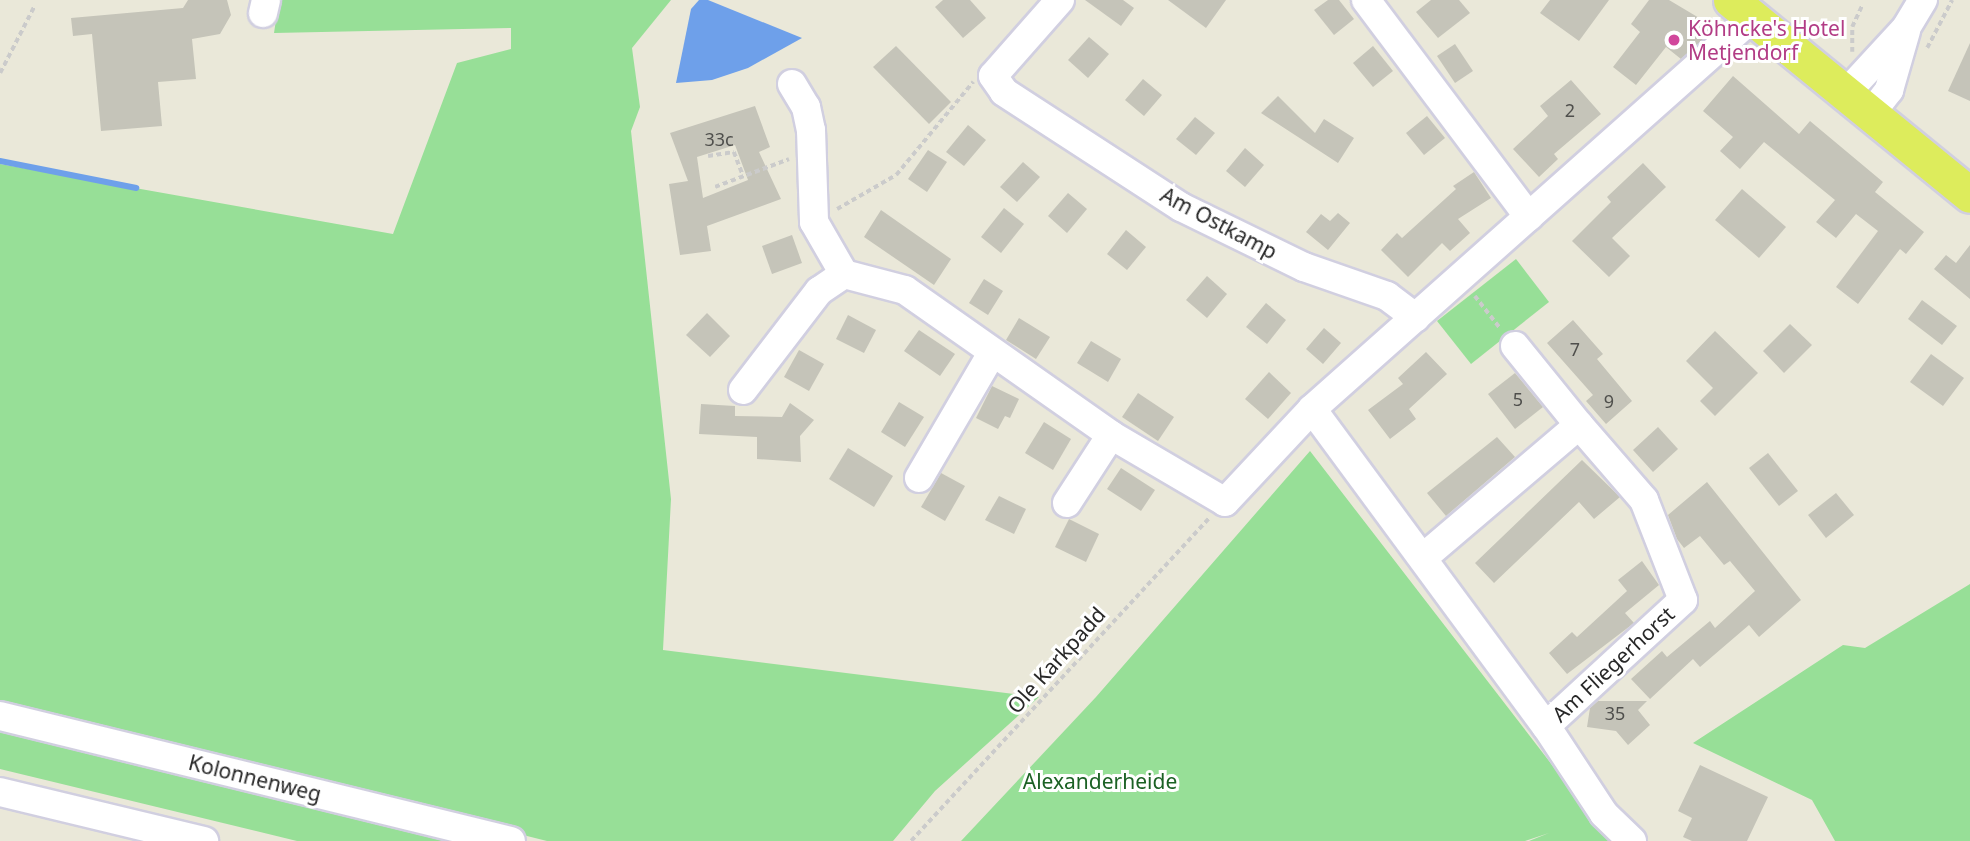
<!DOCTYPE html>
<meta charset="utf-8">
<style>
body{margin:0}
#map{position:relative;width:1970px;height:841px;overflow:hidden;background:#eae8d9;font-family:"Noto Sans",sans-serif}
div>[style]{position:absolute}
.green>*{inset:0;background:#97df97}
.water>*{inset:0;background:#6ea0ea}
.stream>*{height:6px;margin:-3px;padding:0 3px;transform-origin:3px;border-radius:3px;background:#6ea0ea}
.building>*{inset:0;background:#c5c4b9}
.path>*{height:3.5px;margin-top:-1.75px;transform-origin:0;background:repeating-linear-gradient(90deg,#cbcbcb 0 5px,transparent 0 8.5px)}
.roads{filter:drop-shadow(2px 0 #d1cfe0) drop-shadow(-2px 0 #d1cfe0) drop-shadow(0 2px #d1cfe0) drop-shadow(0 -2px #d1cfe0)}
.minor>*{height:28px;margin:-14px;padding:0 14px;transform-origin:14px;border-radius:14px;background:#fff}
.major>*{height:35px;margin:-17.5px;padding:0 17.5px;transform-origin:17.5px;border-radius:17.5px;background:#ddec5c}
.dots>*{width:19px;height:19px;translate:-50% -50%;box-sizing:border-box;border:4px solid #fff;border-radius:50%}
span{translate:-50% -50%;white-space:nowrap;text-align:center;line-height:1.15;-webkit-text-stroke:6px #fff;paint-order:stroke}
.number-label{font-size:18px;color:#4f4f4c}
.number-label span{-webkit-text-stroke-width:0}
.hotel-label{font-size:21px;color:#b23c85}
.left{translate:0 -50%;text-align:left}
.street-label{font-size:21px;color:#282828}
.park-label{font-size:21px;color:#1b6124}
</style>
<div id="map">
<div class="green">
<i style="clip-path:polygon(279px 0,671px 0,632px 48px,640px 107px,631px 131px,671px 499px,663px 650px,1039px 697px,935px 791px,893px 841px,547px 841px,0 706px,0 164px,393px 234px,457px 63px,511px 49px,511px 28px,274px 33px)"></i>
<i style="clip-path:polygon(1516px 259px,1549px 302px,1471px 364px,1437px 321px)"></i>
<i style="clip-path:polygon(1310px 451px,1593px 818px,1616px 841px,1529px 841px,1549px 833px,1525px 841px,961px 841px,1096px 697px)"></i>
<i style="clip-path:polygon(1970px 584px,1970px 841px,1835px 841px,1812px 800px,1693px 743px,1843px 645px,1865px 648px)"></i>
<i style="clip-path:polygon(0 723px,487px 841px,297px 841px,0 769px)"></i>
</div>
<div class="water">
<i style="clip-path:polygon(699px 0,708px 0,802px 38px,748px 68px,712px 80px,676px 83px,691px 9px)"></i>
</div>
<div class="stream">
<i style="left:0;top:161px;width:139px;rotate:11.2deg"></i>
</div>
<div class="building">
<i style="clip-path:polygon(188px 0,227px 0,231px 15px,220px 34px,192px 39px,196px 79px,158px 82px,162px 126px,101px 131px,92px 34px,73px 36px,71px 18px,183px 8px)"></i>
<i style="clip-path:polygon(943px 0,970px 0,986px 18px,963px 38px,935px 7px)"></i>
<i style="clip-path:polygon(1085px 0,1123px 0,1134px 8px,1121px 26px)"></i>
<i style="clip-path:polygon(1168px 0,1226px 0,1206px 28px)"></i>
<i style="clip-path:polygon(1328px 0,1339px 0,1354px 19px,1334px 35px,1314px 10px)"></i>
<i style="clip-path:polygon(1431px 0,1459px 0,1470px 13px,1438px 38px,1416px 12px)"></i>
<i style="clip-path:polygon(1550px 0,1609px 0,1579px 41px,1540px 13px)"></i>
<i style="clip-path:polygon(1649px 0,1669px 0,1716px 28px,1681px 59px,1666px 47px,1636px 85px,1613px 67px,1640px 32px,1631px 24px)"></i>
<i style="clip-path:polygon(1089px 37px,1109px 54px,1088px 78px,1068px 60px)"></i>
<i style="clip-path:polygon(1970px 43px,1970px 101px,1948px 91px)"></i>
<i style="clip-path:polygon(1455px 44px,1473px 71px,1455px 83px,1437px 56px)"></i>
<i style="clip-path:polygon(896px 46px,951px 102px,929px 124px,873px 67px)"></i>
<i style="clip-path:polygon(1373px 46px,1393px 71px,1373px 87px,1353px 63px)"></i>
<i style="clip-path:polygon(1733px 76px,1799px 134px,1810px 121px,1883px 182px,1875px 192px,1924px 232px,1906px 254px,1900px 249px,1858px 304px,1836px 287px,1878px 231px,1856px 214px,1836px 238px,1816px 222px,1835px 200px,1764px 142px,1740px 169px,1720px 151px,1733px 137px,1703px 111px)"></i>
<i style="clip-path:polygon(1143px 79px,1162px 95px,1144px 116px,1125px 100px)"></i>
<i style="clip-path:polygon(1571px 80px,1601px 114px,1554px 154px,1558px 159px,1539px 177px,1513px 149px,1548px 116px,1540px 106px)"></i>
<i style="clip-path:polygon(1278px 96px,1315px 133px,1324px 119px,1354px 138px,1338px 163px,1261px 113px)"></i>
<i style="clip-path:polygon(evenodd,755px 106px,770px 147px,759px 152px,781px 199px,707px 226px,711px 251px,680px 255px,669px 184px,688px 181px,670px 133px,755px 106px,735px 145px,748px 180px,703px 198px,697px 157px,735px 145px)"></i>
<i style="clip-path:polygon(1427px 116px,1445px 138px,1424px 155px,1406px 133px)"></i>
<i style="clip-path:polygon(1195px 117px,1215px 133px,1196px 155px,1176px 139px)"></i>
<i style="clip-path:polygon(968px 125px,986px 140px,964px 166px,946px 152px)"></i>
<i style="clip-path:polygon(1245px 148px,1264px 165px,1245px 187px,1226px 171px)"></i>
<i style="clip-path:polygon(928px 150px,947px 162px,927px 192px,908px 179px)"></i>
<i style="clip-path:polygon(1023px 162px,1040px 177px,1017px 202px,1000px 187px)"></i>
<i style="clip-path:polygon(1643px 163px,1666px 187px,1612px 238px,1630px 256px,1609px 277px,1572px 241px,1611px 202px,1607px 197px)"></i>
<i style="clip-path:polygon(1474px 172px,1491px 198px,1458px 219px,1470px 233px,1450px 251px,1442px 243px,1408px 277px,1381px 250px,1397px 233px,1402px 238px,1456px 189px,1453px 186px)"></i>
<i style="clip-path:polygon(1742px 189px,1786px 227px,1759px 258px,1715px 220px)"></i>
<i style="clip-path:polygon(1068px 193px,1087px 209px,1067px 233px,1048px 216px)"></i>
<i style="clip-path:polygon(1004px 208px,1024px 224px,1001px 253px,981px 237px)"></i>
<i style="clip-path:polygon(881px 210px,951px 259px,934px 285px,864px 237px)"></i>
<i style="clip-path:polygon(1338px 213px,1350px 223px,1328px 250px,1306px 232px,1321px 214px,1330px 221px)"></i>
<i style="clip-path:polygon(1126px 230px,1146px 247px,1127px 270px,1107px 254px)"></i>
<i style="clip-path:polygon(792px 235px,802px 263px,772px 274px,762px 246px)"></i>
<i style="clip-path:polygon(1970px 245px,1970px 299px,1934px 269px,1946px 255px,1956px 263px)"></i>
<i style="clip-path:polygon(1207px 276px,1227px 294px,1207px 318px,1186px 300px)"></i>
<i style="clip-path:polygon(984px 279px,1003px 291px,988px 315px,969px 303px)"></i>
<i style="clip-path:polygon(1922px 300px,1957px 326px,1942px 345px,1908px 319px)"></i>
<i style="clip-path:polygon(1266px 303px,1286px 320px,1267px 344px,1246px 327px)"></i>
<i style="clip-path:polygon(707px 313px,730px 336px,710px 357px,686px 335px)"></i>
<i style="clip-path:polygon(848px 315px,876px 330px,864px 353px,836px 339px)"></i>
<i style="clip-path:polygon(1019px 318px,1050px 337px,1036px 359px,1006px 340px)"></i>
<i style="clip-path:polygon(1573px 320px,1603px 354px,1597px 359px,1632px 401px,1606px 424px,1586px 401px,1593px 395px,1547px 343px)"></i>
<i style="clip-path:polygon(1790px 324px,1812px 345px,1784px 373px,1763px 351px)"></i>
<i style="clip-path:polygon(1324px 328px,1341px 343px,1323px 364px,1306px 349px)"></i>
<i style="clip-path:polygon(919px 330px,955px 354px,940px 376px,904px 351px)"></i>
<i style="clip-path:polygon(1715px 331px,1758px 373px,1715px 416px,1700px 401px,1713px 388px,1686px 361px)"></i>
<i style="clip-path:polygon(1091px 341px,1121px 359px,1108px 382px,1077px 363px)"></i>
<i style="clip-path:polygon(799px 350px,824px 364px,809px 391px,784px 377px)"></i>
<i style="clip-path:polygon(1426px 352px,1447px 374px,1409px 409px,1416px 419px,1390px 439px,1368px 410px,1403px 384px,1398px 378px)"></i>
<i style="clip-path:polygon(1931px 354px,1964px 378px,1943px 406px,1910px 382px)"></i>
<i style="clip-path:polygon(1269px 372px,1291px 393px,1268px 419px,1245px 399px)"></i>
<i style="clip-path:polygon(1515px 373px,1543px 407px,1515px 429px,1488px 394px)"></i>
<i style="clip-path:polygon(992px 386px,1019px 399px,1010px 418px,1005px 416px,998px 429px,976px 418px)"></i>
<i style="clip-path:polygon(1138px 393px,1174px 417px,1158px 441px,1122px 417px)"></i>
<i style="clip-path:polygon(899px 402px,924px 417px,905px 447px,881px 432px)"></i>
<i style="clip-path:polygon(790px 403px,814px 420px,800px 436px,801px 462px,757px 459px,757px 437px,699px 434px,701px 404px,735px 406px,735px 416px,782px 417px)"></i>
<i style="clip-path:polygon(1044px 422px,1071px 439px,1053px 470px,1025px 453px)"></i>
<i style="clip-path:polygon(1658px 427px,1678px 449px,1653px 472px,1633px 450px)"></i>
<i style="clip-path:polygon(1497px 437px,1515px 457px,1446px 516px,1427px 493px)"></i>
<i style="clip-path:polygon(848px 448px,893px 476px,874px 507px,829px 479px)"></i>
<i style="clip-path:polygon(1768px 453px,1798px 491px,1779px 506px,1749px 468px)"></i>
<i style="clip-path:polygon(1582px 460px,1620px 497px,1594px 519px,1579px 502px,1494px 583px,1475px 563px)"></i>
<i style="clip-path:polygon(1121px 468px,1155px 490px,1141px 511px,1107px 489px)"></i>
<i style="clip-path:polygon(941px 473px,965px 486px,945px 521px,921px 507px)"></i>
<i style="clip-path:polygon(1707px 482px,1801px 600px,1759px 637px,1749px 625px,1700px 667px,1693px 659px,1650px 699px,1631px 679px,1662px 651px,1667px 657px,1710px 621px,1715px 628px,1755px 591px,1730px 561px,1724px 565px,1700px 536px,1684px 548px,1677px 539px,1668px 515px)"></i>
<i style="clip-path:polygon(1836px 493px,1854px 515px,1826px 538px,1808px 515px)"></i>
<i style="clip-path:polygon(999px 496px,1026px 509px,1014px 534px,985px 520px)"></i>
<i style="clip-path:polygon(1069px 519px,1099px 534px,1086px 562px,1055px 547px)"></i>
<i style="clip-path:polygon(1642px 561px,1659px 585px,1625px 613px,1634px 623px,1567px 674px,1549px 653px,1572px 632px,1577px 637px,1627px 591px,1618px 580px)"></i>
<i style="clip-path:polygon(1598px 701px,1647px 701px,1638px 710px,1650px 725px,1628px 745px,1616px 731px,1587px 727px,1590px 708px)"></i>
<i style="clip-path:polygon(1700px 765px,1768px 797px,1747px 841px,1692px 841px,1683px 837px,1692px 818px,1678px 811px)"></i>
</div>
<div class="path">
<i style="left:1927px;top:48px;width:54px;rotate:-62.5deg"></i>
<i style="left:1852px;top:52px;width:25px;rotate:-90deg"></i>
<i style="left:1852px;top:27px;width:23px;rotate:-65deg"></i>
<i style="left:0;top:73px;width:76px;rotate:-62.8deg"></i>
<i style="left:708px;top:156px;width:26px;rotate:-9deg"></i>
<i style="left:734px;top:152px;width:25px;rotate:69deg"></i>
<i style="left:715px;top:187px;width:79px;rotate:-20.7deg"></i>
<i style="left:837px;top:209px;width:68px;rotate:-30deg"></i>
<i style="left:896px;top:175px;width:121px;rotate:-50.4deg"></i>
<i style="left:1475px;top:296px;width:41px;rotate:52deg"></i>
<i style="left:911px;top:841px;width:439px;rotate:-47.3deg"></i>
</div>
<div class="roads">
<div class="minor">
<i style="left:1060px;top:0;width:101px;rotate:131.4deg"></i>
<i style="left:993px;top:76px;width:19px;rotate:55deg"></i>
<i style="left:1004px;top:92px;width:211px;rotate:33deg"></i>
<i style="left:1181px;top:207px;width:137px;rotate:26deg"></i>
<i style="left:1304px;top:267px;width:88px;rotate:19.3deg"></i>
<i style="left:1387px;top:296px;width:36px;rotate:37deg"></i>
<i style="left:1366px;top:0;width:271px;rotate:53.1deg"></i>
<i style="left:263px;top:13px;width:13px;rotate:-77deg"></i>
<i style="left:792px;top:84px;width:27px;rotate:59deg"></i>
<i style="left:806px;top:107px;width:24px;rotate:78deg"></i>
<i style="left:811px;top:130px;width:92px;rotate:88.1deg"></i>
<i style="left:814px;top:222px;width:60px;rotate:60deg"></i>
<i style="left:844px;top:274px;width:63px;rotate:14.7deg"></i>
<i style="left:905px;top:290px;width:252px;rotate:35.1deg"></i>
<i style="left:1111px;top:435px;width:132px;rotate:30.4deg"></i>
<i style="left:1225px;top:502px;width:127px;rotate:-46.9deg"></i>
<i style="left:1312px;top:409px;width:590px;rotate:-41.63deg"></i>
<i style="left:1847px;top:92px;width:87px;rotate:-47.3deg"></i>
<i style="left:1906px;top:28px;width:33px;rotate:-59deg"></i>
<i style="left:1872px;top:112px;width:28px;rotate:-52deg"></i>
<i style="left:1889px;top:90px;width:61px;rotate:-73.9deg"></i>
<i style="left:1515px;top:346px;width:102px;rotate:51deg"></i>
<i style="left:743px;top:390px;width:125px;rotate:-52.5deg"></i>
<i style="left:819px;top:291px;width:30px;rotate:-34deg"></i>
<i style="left:1312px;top:409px;width:394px;rotate:53.6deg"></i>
<i style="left:1546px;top:726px;width:186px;rotate:-42.6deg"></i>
<i style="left:1683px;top:600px;width:107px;rotate:-111.3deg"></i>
<i style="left:1644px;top:500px;width:99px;rotate:-130.9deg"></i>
<i style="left:1579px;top:425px;width:204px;rotate:139.6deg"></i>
<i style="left:919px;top:478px;width:145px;rotate:-59.7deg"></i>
<i style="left:1067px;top:503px;width:81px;rotate:-57.1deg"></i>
<i style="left:0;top:716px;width:526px;rotate:13.75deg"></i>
<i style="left:1546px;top:726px;width:105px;rotate:56.6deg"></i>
<i style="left:1604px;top:814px;width:39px;rotate:44deg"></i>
<i style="left:0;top:792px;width:210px;rotate:13.5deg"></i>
</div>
<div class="major">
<i style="left:1731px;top:0;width:308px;rotate:39.2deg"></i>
</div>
</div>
<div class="dots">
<i style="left:1674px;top:40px;background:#d1479c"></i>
</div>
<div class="number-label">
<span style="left:1570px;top:110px">2</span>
<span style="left:719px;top:139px">33c</span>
<span style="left:1575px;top:349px">7</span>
<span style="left:1518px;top:399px">5</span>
<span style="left:1609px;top:401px">9</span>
<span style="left:1615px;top:713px">35</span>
</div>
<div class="hotel-label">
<span class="left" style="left:1688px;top:40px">Köhncke's Hotel<br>Metjendorf</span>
</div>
<div class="street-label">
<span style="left:1219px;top:223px;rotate:28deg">Am Ostkamp</span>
<span style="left:1056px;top:660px;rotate:-48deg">Ole Karkpadd</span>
<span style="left:1613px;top:664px;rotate:-43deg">Am Fliegerhorst</span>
<span style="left:255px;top:778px;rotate:14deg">Kolonnenweg</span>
</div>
<div class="park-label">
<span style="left:1100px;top:781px">Alexanderheide</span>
</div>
</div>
